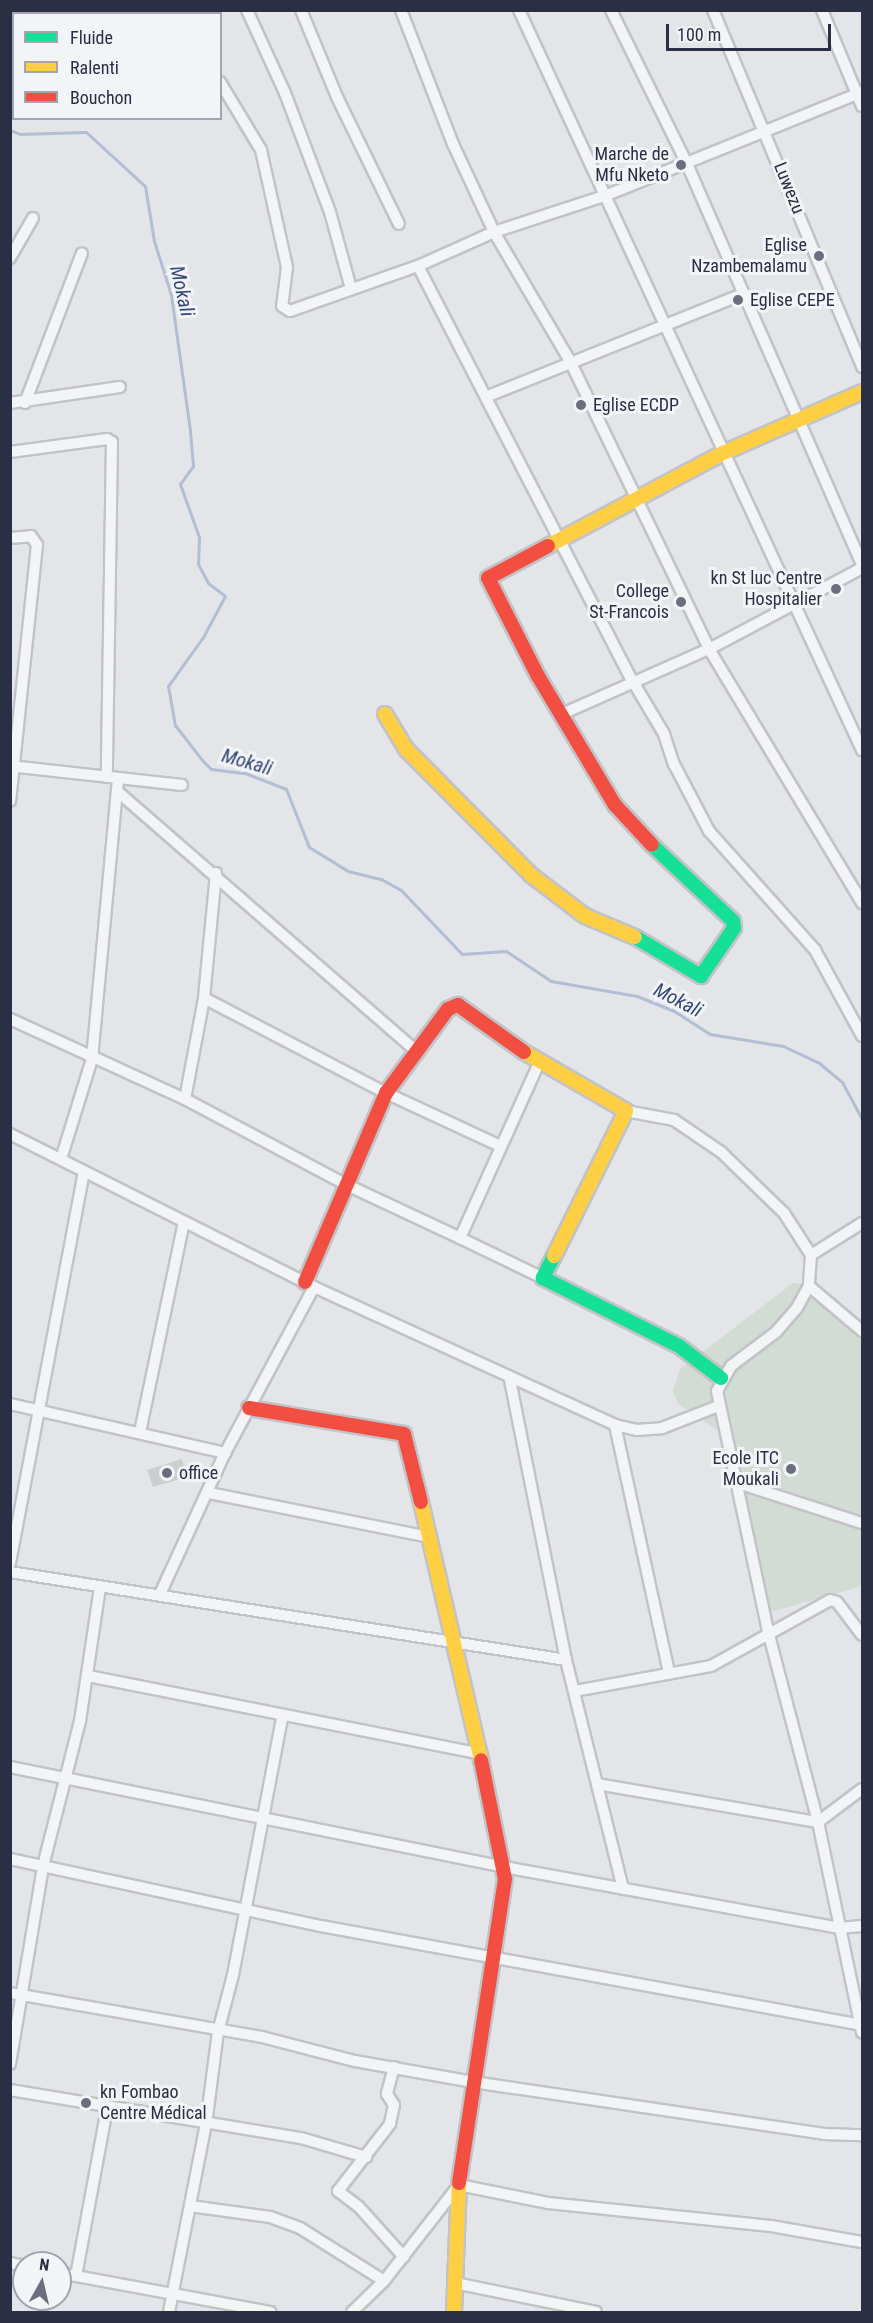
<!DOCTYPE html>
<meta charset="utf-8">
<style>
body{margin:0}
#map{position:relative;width:873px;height:2323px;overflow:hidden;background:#e4e5e9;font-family:"Roboto Condensed",sans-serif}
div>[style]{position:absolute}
.green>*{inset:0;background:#d3dcd4}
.stream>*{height:3px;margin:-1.5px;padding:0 1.5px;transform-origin:1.5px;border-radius:1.5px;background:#b2bed4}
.building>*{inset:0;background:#cccdd1}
.roads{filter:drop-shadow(2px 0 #c2c3c7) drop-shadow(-2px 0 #c2c3c7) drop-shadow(0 2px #c2c3c7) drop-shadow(0 -2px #c2c3c7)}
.street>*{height:10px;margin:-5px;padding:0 5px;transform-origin:5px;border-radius:5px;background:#f3f4f6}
.fast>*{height:14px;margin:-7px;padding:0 7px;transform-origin:7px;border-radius:7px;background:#16e098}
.slow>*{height:14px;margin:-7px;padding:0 7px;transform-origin:7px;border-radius:7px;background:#ffcf43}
.jam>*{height:14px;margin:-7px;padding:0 7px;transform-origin:7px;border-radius:7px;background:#f24e42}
.dots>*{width:16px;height:16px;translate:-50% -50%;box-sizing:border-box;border:3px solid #f2f4f8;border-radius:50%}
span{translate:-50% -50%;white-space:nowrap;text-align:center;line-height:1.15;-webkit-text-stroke:6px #f2f4f8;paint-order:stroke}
.poi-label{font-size:18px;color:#2a2f43}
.right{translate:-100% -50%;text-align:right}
.left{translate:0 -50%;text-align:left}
.street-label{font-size:18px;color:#2a2f43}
.water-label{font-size:20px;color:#334877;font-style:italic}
.frame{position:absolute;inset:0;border:12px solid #2a2f43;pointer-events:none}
.legend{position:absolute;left:12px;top:12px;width:210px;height:108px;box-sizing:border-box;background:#f2f4f8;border:2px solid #a2a5b0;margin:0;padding:8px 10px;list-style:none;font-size:18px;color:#2a2f43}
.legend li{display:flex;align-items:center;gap:12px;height:30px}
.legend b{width:30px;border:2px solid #a2a5b0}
.north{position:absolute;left:12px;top:2251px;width:60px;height:60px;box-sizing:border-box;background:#f2f4f8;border:2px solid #a2a5b0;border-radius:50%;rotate:8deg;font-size:16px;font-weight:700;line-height:24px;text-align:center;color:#2a2f43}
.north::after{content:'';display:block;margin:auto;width:21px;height:27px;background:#6b6f7d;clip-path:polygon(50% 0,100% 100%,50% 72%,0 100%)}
.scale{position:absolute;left:666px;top:24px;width:165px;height:27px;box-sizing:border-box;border:3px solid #2a2f43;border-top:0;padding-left:8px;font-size:18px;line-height:21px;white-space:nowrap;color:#2a2f43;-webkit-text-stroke:4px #f2f4f8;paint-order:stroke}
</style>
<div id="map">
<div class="green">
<i style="clip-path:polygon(793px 1283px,813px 1285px,862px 1327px,862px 1586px,771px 1612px,719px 1431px,678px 1404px,673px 1391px,680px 1369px)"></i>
</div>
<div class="stream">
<i style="left:10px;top:130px;width:11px;rotate:22deg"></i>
<i style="left:20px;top:134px;width:66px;rotate:-1.7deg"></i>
<i style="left:86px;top:132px;width:80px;rotate:42.5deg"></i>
<i style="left:145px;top:186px;width:56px;rotate:80.7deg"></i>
<i style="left:154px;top:241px;width:57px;rotate:72.5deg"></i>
<i style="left:171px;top:295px;width:137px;rotate:82deg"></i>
<i style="left:190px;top:431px;width:35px;rotate:85deg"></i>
<i style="left:193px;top:466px;width:22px;rotate:126deg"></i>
<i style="left:180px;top:484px;width:56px;rotate:70.3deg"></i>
<i style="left:199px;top:537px;width:27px;rotate:92deg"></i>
<i style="left:198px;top:564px;width:21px;rotate:62deg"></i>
<i style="left:208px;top:583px;width:21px;rotate:37deg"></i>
<i style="left:225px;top:596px;width:47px;rotate:118.2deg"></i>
<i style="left:203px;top:637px;width:60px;rotate:125.5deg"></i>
<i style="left:168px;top:686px;width:40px;rotate:80deg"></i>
<i style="left:175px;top:725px;width:44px;rotate:52.4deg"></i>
<i style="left:202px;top:760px;width:13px;rotate:45deg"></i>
<i style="left:211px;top:769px;width:34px;rotate:7deg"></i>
<i style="left:245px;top:773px;width:44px;rotate:21.3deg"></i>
<i style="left:286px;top:789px;width:62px;rotate:68.4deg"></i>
<i style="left:309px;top:847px;width:46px;rotate:31.6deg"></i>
<i style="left:348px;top:871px;width:34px;rotate:14deg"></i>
<i style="left:381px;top:879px;width:23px;rotate:29deg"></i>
<i style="left:401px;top:890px;width:88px;rotate:46.4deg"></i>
<i style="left:462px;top:954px;width:44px;rotate:-3.9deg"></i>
<i style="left:506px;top:951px;width:54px;rotate:33.7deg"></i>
<i style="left:551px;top:981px;width:87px;rotate:9.9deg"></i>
<i style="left:637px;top:996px;width:40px;rotate:22deg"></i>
<i style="left:674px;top:1011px;width:43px;rotate:32.6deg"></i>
<i style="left:710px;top:1034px;width:74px;rotate:9.3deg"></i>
<i style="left:783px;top:1046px;width:38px;rotate:25deg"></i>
<i style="left:818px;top:1062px;width:31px;rotate:40deg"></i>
<i style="left:842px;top:1082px;width:42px;rotate:61.6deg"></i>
</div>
<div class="building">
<i style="clip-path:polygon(182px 1459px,187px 1477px,153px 1487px,147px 1470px)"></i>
</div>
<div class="roads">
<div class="street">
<i style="left:94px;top:10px;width:4px;rotate:63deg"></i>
<i style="left:247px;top:10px;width:91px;rotate:65.4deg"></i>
<i style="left:285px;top:93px;width:127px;rotate:69.3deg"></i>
<i style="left:330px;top:212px;width:80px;rotate:74.7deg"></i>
<i style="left:301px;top:10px;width:94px;rotate:67.5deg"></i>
<i style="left:337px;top:97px;width:141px;rotate:64deg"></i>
<i style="left:401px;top:10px;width:144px;rotate:68.8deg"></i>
<i style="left:453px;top:144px;width:97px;rotate:65deg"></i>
<i style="left:494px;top:232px;width:150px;rotate:59.5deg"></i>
<i style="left:570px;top:361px;width:320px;rotate:64.2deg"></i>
<i style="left:709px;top:649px;width:297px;rotate:58.9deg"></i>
<i style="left:519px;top:10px;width:816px;rotate:65.13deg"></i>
<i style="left:611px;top:10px;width:172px;rotate:63.7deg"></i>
<i style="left:687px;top:164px;width:438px;rotate:66.4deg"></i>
<i style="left:713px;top:10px;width:387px;rotate:67.3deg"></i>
<i style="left:822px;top:10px;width:104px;rotate:67.4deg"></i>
<i style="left:189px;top:14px;width:9px;rotate:-27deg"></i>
<i style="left:220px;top:82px;width:79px;rotate:58.9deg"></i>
<i style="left:261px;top:150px;width:120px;rotate:77.5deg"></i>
<i style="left:287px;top:267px;width:39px;rotate:97deg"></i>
<i style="left:282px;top:306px;width:9px;rotate:32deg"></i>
<i style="left:290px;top:311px;width:136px;rotate:-19.4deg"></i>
<i style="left:418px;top:266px;width:83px;rotate:-24.1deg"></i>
<i style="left:494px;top:232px;width:119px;rotate:-18.1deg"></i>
<i style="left:607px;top:195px;width:275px;rotate:-22deg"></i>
<i style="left:10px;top:258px;width:46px;rotate:-60.1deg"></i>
<i style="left:418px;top:266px;width:466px;rotate:62.7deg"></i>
<i style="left:632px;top:680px;width:63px;rotate:59.3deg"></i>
<i style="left:664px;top:734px;width:32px;rotate:72deg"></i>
<i style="left:674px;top:764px;width:76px;rotate:62.4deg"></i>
<i style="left:709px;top:831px;width:159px;rotate:48.3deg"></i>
<i style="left:815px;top:950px;width:98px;rotate:61.3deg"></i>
<i style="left:488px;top:396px;width:275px;rotate:-21.8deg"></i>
<i style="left:10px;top:403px;width:111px;rotate:-8.3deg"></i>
<i style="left:25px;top:403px;width:160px;rotate:-69.2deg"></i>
<i style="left:10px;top:452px;width:98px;rotate:-7.6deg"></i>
<i style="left:107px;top:439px;width:6px;rotate:31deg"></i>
<i style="left:112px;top:442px;width:335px;rotate:90.9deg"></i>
<i style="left:10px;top:538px;width:21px;rotate:-5deg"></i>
<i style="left:31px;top:536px;width:11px;rotate:56deg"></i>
<i style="left:37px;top:545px;width:257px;rotate:96deg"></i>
<i style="left:562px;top:714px;width:161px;rotate:-23.9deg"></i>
<i style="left:709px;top:649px;width:173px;rotate:-27.9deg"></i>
<i style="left:10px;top:766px;width:173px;rotate:6.3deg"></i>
<i style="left:117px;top:791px;width:395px;rotate:41deg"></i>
<i style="left:216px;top:873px;width:126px;rotate:95.5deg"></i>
<i style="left:204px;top:998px;width:205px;rotate:27.6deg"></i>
<i style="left:386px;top:1093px;width:126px;rotate:24.9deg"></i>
<i style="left:10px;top:1019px;width:192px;rotate:24.6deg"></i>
<i style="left:185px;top:1099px;width:183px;rotate:28deg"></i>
<i style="left:347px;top:1185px;width:125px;rotate:25.1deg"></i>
<i style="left:539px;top:1063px;width:192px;rotate:114.3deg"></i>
<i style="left:460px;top:1238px;width:92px;rotate:25.7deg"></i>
<i style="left:185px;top:1099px;width:103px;rotate:-79.3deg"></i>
<i style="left:626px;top:1111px;width:49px;rotate:10.6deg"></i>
<i style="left:674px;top:1120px;width:57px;rotate:34.2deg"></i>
<i style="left:721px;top:1152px;width:88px;rotate:44.1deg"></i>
<i style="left:784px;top:1213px;width:50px;rotate:57.3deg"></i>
<i style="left:10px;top:1134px;width:340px;rotate:26.7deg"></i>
<i style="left:314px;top:1287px;width:331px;rotate:24.6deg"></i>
<i style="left:615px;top:1425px;width:22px;rotate:13deg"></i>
<i style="left:636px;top:1430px;width:26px;rotate:-4deg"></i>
<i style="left:662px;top:1428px;width:60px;rotate:-21.4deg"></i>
<i style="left:61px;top:1159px;width:105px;rotate:-72.8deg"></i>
<i style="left:92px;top:1059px;width:282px;rotate:-84.7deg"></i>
<i style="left:862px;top:1223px;width:60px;rotate:147.9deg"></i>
<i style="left:811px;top:1255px;width:31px;rotate:94deg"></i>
<i style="left:809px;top:1286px;width:26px;rotate:119deg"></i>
<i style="left:796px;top:1309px;width:30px;rotate:131deg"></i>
<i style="left:776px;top:1332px;width:56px;rotate:142.9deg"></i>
<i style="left:731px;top:1366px;width:29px;rotate:119deg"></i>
<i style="left:717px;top:1391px;width:249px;rotate:78deg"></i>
<i style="left:769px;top:1635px;width:193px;rotate:75.3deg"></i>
<i style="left:818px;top:1822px;width:215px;rotate:78.2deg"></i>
<i style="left:809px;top:1286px;width:70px;rotate:40.3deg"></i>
<i style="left:510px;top:1380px;width:286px;rotate:78.7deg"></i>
<i style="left:566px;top:1660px;width:236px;rotate:76deg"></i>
<i style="left:10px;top:1404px;width:221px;rotate:12.8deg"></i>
<i style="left:615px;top:1425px;width:254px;rotate:77.7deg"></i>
<i style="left:140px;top:1432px;width:215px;rotate:-78.2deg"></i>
<i style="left:735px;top:1482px;width:133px;rotate:17.9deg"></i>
<i style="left:209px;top:1493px;width:224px;rotate:11.3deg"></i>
<i style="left:10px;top:1563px;width:397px;rotate:-79.3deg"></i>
<i style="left:10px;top:1572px;width:563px;rotate:8.99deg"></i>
<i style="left:160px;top:1594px;width:155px;rotate:-65.3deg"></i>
<i style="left:225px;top:1453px;width:188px;rotate:-61.8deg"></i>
<i style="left:88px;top:1676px;width:397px;rotate:11.2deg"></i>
<i style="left:575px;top:1691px;width:138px;rotate:-10.4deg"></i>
<i style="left:711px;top:1666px;width:136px;rotate:-29deg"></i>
<i style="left:830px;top:1600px;width:7px;rotate:16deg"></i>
<i style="left:837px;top:1602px;width:41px;rotate:52.9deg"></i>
<i style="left:10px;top:1767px;width:504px;rotate:11.44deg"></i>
<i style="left:504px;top:1867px;width:341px;rotate:10.3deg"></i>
<i style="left:839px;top:1928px;width:23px;rotate:-5deg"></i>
<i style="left:597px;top:1784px;width:224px;rotate:9.8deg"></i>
<i style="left:818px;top:1822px;width:55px;rotate:-36.9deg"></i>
<i style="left:10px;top:1859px;width:318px;rotate:12.2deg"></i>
<i style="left:321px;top:1926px;width:550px;rotate:10.37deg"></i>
<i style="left:10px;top:1993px;width:256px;rotate:9.9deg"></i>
<i style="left:262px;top:2037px;width:96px;rotate:14.5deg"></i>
<i style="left:355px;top:2061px;width:120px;rotate:10.1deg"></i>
<i style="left:473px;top:2082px;width:355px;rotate:8.4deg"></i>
<i style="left:824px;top:2134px;width:38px;rotate:2deg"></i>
<i style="left:10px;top:2064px;width:201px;rotate:-80.5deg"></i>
<i style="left:43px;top:1866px;width:150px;rotate:-75.7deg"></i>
<i style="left:80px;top:1721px;width:135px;rotate:-81.5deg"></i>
<i style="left:394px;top:2067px;width:28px;rotate:105deg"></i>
<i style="left:387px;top:2094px;width:13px;rotate:58deg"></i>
<i style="left:394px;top:2105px;width:19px;rotate:102deg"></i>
<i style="left:390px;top:2124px;width:85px;rotate:127.8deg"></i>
<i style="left:338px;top:2191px;width:26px;rotate:37deg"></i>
<i style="left:359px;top:2207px;width:67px;rotate:48deg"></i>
<i style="left:10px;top:2090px;width:295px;rotate:9.4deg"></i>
<i style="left:301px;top:2138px;width:68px;rotate:16.3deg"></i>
<i style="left:190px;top:2206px;width:81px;rotate:7.8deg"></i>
<i style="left:270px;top:2217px;width:32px;rotate:20deg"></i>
<i style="left:300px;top:2228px;width:99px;rotate:32.2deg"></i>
<i style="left:10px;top:2263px;width:14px;rotate:12deg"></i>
<i style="left:60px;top:2273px;width:214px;rotate:10.5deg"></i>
<i style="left:76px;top:2276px;width:171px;rotate:-79.5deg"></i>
<i style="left:455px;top:2283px;width:144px;rotate:11.6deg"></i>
<i style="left:169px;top:2312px;width:192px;rotate:-78.9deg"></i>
<i style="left:206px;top:2124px;width:93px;rotate:-82.6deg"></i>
<i style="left:218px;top:2032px;width:59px;rotate:-75.3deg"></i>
<i style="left:233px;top:1975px;width:263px;rotate:-79.2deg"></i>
<i style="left:352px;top:2312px;width:45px;rotate:-44.1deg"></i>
<i style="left:384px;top:2281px;width:122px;rotate:-52deg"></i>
<i style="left:459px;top:2185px;width:91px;rotate:11.4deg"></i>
<i style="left:548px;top:2203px;width:224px;rotate:5.9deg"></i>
<i style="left:771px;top:2226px;width:92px;rotate:10deg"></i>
</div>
<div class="fast">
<i style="left:635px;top:937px;width:77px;rotate:30.6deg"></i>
<i style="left:701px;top:976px;width:58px;rotate:-55.5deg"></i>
<i style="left:734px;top:928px;width:7px;rotate:-98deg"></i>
<i style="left:733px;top:921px;width:111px;rotate:-136.8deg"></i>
<i style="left:554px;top:1256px;width:25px;rotate:117deg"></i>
<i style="left:543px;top:1278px;width:152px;rotate:26.6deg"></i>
<i style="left:679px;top:1346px;width:53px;rotate:37.3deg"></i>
</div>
<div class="slow">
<i style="left:548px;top:546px;width:198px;rotate:-28deg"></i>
<i style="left:723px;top:453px;width:152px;rotate:-23.7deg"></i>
<i style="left:385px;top:714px;width:41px;rotate:59deg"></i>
<i style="left:406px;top:749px;width:177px;rotate:45.2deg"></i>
<i style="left:531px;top:875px;width:68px;rotate:37.2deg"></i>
<i style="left:585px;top:916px;width:54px;rotate:22.8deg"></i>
<i style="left:524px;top:1052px;width:118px;rotate:30deg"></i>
<i style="left:626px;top:1111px;width:162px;rotate:116.4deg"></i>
<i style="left:421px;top:1502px;width:265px;rotate:76.9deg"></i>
<i style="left:454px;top:2312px;width:129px;rotate:-87.8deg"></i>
</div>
<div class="jam">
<i style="left:548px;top:546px;width:68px;rotate:151.9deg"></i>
<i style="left:488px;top:578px;width:110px;rotate:63deg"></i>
<i style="left:538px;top:676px;width:150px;rotate:59.2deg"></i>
<i style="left:615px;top:805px;width:54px;rotate:47.2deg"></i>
<i style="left:305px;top:1282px;width:206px;rotate:-66.8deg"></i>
<i style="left:386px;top:1093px;width:104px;rotate:-53.6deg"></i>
<i style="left:448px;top:1009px;width:11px;rotate:-22deg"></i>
<i style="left:458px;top:1005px;width:81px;rotate:35.5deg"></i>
<i style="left:249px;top:1408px;width:157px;rotate:9.5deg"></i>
<i style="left:404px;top:1434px;width:70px;rotate:76deg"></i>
<i style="left:459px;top:2183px;width:307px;rotate:-81.4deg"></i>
<i style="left:505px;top:1879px;width:121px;rotate:-101.4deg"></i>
</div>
</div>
<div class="dots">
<i style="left:681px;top:165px;background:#6b6f7d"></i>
<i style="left:819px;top:256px;background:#6b6f7d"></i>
<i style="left:738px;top:300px;background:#6b6f7d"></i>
<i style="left:581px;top:405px;background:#6b6f7d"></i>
<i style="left:836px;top:589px;background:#6b6f7d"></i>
<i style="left:681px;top:602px;background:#6b6f7d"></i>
<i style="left:791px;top:1469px;background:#6b6f7d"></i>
<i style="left:167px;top:1473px;background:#6b6f7d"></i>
<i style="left:86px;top:2103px;background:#6b6f7d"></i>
</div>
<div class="poi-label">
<span class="right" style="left:669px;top:165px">Marche de<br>Mfu Nketo</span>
<span class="right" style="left:807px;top:256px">Eglise<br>Nzambemalamu</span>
<span class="left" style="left:750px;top:300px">Eglise CEPE</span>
<span class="left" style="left:593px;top:405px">Eglise ECDP</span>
<span class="right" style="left:822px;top:589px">kn St luc Centre<br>Hospitalier</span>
<span class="right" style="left:669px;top:602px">College<br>St-Francois</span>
<span class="right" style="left:779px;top:1469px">Ecole ITC<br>Moukali</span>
<span class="left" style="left:179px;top:1473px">office</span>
<span class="left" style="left:100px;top:2103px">kn Fombao<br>Centre Médical</span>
</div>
<div class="street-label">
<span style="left:789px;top:188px;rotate:68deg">Luwezu</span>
</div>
<div class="water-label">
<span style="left:182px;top:291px;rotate:77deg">Mokali</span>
<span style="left:247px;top:762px;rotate:16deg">Mokali</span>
<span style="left:678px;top:1000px;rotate:27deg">Mokali</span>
</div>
<div class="frame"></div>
<ul class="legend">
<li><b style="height:8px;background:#16e098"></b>Fluide</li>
<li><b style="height:8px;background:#ffcf43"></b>Ralenti</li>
<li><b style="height:8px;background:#f24e42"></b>Bouchon</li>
</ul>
<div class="north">N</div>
<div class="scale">100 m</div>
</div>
